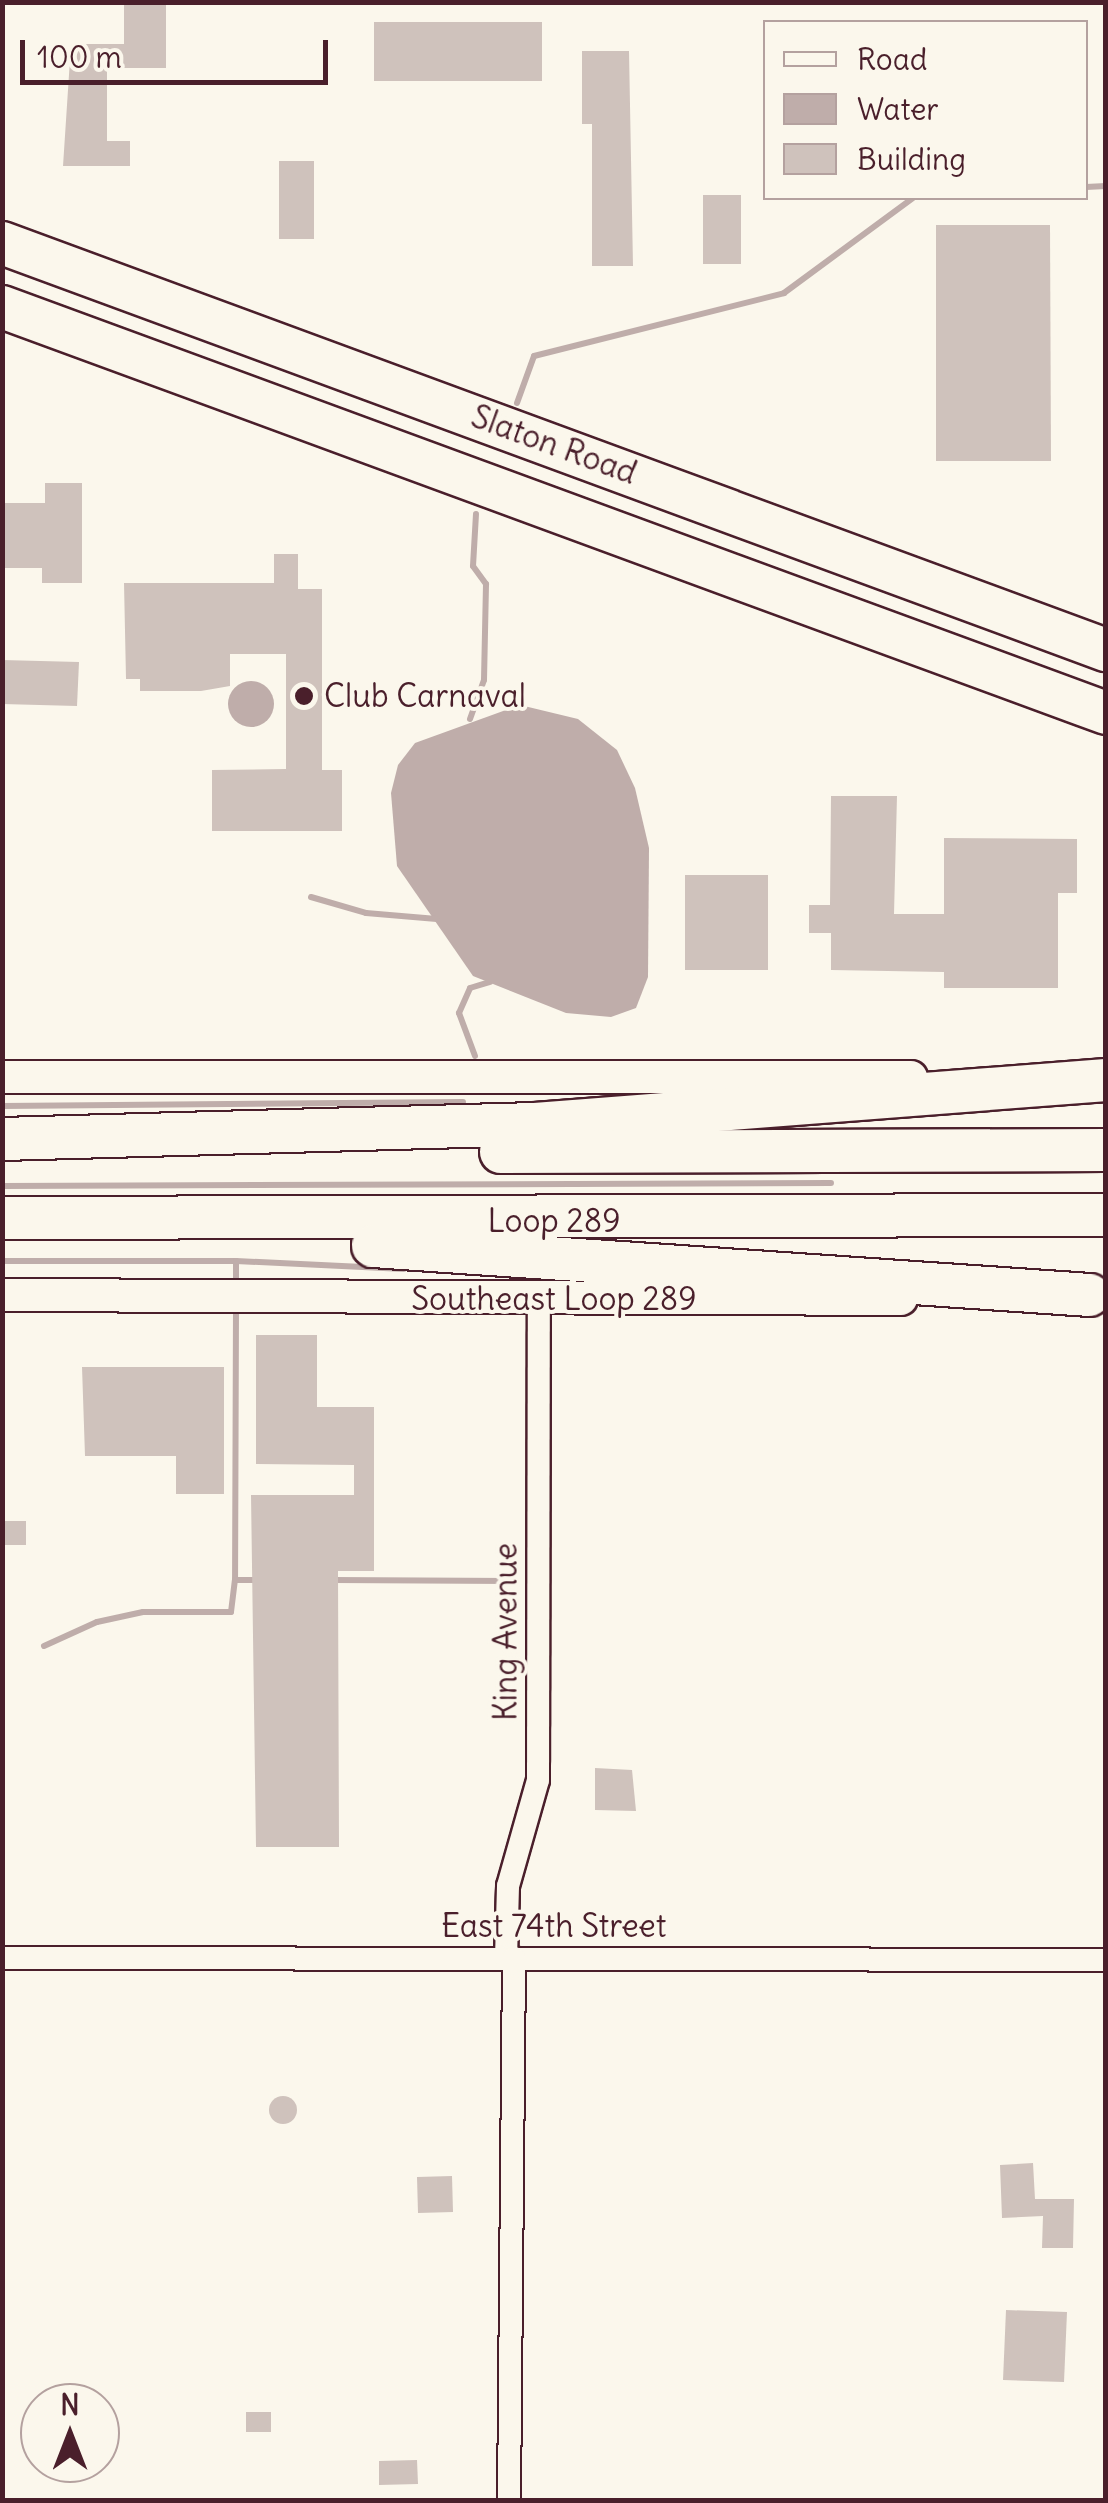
<!DOCTYPE html>
<style>
body{margin:0}
#map{position:relative;width:1108px;height:2503px;overflow:hidden;background:#fbf7ec;font-family:Delius,sans-serif}
div>[style]{position:absolute}
.water>*{inset:0;background:#bfadaa}
.round{border-radius:50%}
.stream>*{height:6px;margin:-3px;padding:0 3px;transform-origin:3px;border-radius:3px;background:#bfadaa}
.building>*{inset:0;background:#cfc2bc}
.roads{filter:drop-shadow(2px 0 #4a1f2b) drop-shadow(-2px 0 #4a1f2b) drop-shadow(0 2px #4a1f2b) drop-shadow(0 -2px #4a1f2b)}
.street>*{height:22px;margin:-11px;padding:0 11px;transform-origin:11px;border-radius:11px;background:#fbf7ec}
.secondary>*{height:32px;margin:-16px;padding:0 16px;transform-origin:16px;border-radius:16px;background:#fbf7ec}
.highway>*{height:42px;margin:-21px;padding:0 21px;transform-origin:21px;border-radius:21px;background:#fbf7ec}
.dots>*{width:28px;height:28px;translate:-50% -50%;box-sizing:border-box;border:5px solid #fbf7ec;border-radius:50%}
span{translate:-50% -50%;white-space:nowrap;text-align:center;line-height:1.15;-webkit-text-stroke:8px #fbf7ec;paint-order:stroke}
.street-label{font-size:32px;color:#4a1f2b}
.poi-label{font-size:32px;color:#4a1f2b}
.left{translate:0 -50%;text-align:left}
.frame{position:absolute;inset:0;border:5px solid #4a1f2b;pointer-events:none}
.legend{position:absolute;left:763px;top:20px;width:325px;height:180px;box-sizing:border-box;background:#fbf7ec;border:2px solid #b4a19f;margin:0;padding:12px 18px;list-style:none;font-size:30px;color:#4a1f2b}
.legend li{display:flex;align-items:center;gap:20px;height:50px}
.legend b{width:50px;border:2px solid #b4a19f}
.north{position:absolute;left:20px;top:2383px;width:100px;height:100px;box-sizing:border-box;background:#fbf7ec;border:2px solid #b4a19f;border-radius:50%;rotate:0deg;font-size:28px;font-weight:700;line-height:40px;text-align:center;color:#4a1f2b}
.north::after{content:'';display:block;margin:auto;width:35px;height:45px;background:#4a1f2b;clip-path:polygon(50% 0,100% 100%,50% 72%,0 100%)}
.scale{position:absolute;left:20px;top:40px;width:308px;height:45px;box-sizing:border-box;border:5px solid #4a1f2b;border-top:0;padding-left:12px;font-size:30px;line-height:35px;white-space:nowrap;color:#4a1f2b;-webkit-text-stroke:8px #fbf7ec;paint-order:stroke}
</style>
<div id="map">
<div class="water">
<i class="round" style="left:228px;top:681px;width:46px;height:46px"></i>
<i style="clip-path:polygon(520px 705px,578px 719px,617px 750px,635px 788px,649px 848px,648px 977px,636px 1008px,611px 1017px,566px 1013px,473px 976px,397px 866px,391px 793px,398px 765px,415px 743px)"></i>
</div>
<div class="stream">
<i style="left:1086px;top:187px;width:20px;rotate:-3deg"></i>
<i style="left:517px;top:403px;width:50px;rotate:-70.1deg"></i>
<i style="left:534px;top:356px;width:258px;rotate:-14.1deg"></i>
<i style="left:784px;top:293px;width:160px;rotate:-36.4deg"></i>
<i style="left:470px;top:719px;width:41px;rotate:-70.3deg"></i>
<i style="left:484px;top:680px;width:96px;rotate:-88.8deg"></i>
<i style="left:486px;top:584px;width:22px;rotate:-126deg"></i>
<i style="left:473px;top:566px;width:52px;rotate:-86.7deg"></i>
<i style="left:311px;top:897px;width:57px;rotate:16.2deg"></i>
<i style="left:366px;top:913px;width:71px;rotate:4.8deg"></i>
<i style="left:475px;top:1056px;width:46px;rotate:-110.4deg"></i>
<i style="left:459px;top:1013px;width:27px;rotate:-66deg"></i>
<i style="left:470px;top:988px;width:21px;rotate:-17deg"></i>
<i style="left:2px;top:1106px;width:461px;rotate:-0.5deg"></i>
<i style="left:2px;top:1186px;width:829px;rotate:-0.21deg"></i>
<i style="left:2px;top:1261px;width:234px"></i>
<i style="left:236px;top:1286px;width:25px;rotate:-90deg"></i>
<i style="left:236px;top:1261px;width:168px;rotate:2.7deg"></i>
<i style="left:236px;top:1308px;width:272px;rotate:90.2deg"></i>
<i style="left:235px;top:1580px;width:25px"></i>
<i style="left:333px;top:1580px;width:179px;rotate:0.3deg"></i>
<i style="left:44px;top:1646px;width:58px;rotate:-24.4deg"></i>
<i style="left:97px;top:1622px;width:47px;rotate:-12.3deg"></i>
<i style="left:143px;top:1612px;width:88px"></i>
<i style="left:231px;top:1612px;width:32px;rotate:-83deg"></i>
</div>
<div class="building">
<i style="clip-path:polygon(124px 2px,166px 2px,166px 68px,107px 68px,107px 141px,130px 141px,130px 166px,63px 166px,71px 44px,124px 44px)"></i>
<i style="clip-path:polygon(374px 22px,542px 22px,542px 81px,374px 81px)"></i>
<i style="clip-path:polygon(582px 51px,629px 51px,633px 266px,592px 266px,592px 124px,582px 124px)"></i>
<i style="clip-path:polygon(279px 161px,314px 161px,314px 239px,279px 239px)"></i>
<i style="clip-path:polygon(703px 195px,741px 195px,741px 264px,703px 264px)"></i>
<i style="clip-path:polygon(936px 225px,1050px 225px,1051px 461px,936px 461px)"></i>
<i style="clip-path:polygon(45px 483px,82px 483px,82px 583px,42px 583px,42px 568px,2px 568px,2px 503px,45px 503px)"></i>
<i style="clip-path:polygon(274px 554px,298px 554px,298px 589px,322px 589px,322px 770px,342px 770px,342px 831px,212px 831px,212px 770px,286px 769px,286px 654px,230px 654px,230px 686px,201px 691px,140px 691px,140px 679px,126px 679px,124px 583px,274px 583px)"></i>
<i style="clip-path:polygon(2px 660px,79px 662px,77px 706px,2px 704px)"></i>
<i style="clip-path:polygon(831px 796px,897px 796px,894px 914px,944px 914px,944px 838px,1077px 839px,1077px 893px,1058px 893px,1058px 988px,944px 988px,944px 972px,831px 970px,831px 933px,809px 933px,809px 905px,830px 905px)"></i>
<i style="clip-path:polygon(685px 875px,768px 875px,768px 970px,685px 970px)"></i>
<i style="clip-path:polygon(256px 1335px,317px 1335px,317px 1407px,374px 1407px,374px 1571px,338px 1571px,339px 1847px,256px 1847px,251px 1495px,354px 1495px,354px 1465px,256px 1464px)"></i>
<i style="clip-path:polygon(82px 1367px,224px 1367px,224px 1494px,176px 1494px,176px 1456px,85px 1456px)"></i>
<i style="clip-path:polygon(2px 1521px,26px 1521px,26px 1545px,2px 1545px)"></i>
<i style="clip-path:polygon(595px 1768px,632px 1770px,636px 1811px,595px 1810px)"></i>
<i class="round" style="left:269px;top:2096px;width:28px;height:28px"></i>
<i style="clip-path:polygon(1033px 2163px,1035px 2199px,1074px 2199px,1073px 2248px,1042px 2248px,1043px 2216px,1002px 2218px,1000px 2165px)"></i>
<i style="clip-path:polygon(452px 2176px,453px 2212px,418px 2213px,417px 2177px)"></i>
<i style="clip-path:polygon(1006px 2310px,1067px 2312px,1064px 2382px,1003px 2380px)"></i>
<i style="clip-path:polygon(246px 2412px,271px 2412px,271px 2432px,246px 2432px)"></i>
<i style="clip-path:polygon(417px 2460px,418px 2484px,379px 2485px,379px 2461px)"></i>
</div>
<div class="roads">
<div class="street">
<i style="left:2px;top:1958px;width:1104px;rotate:0.1deg"></i>
<i style="left:506px;top:1958px;width:72px;rotate:-88.4deg"></i>
<i style="left:508px;top:1886px;width:110px;rotate:-74.2deg"></i>
<i style="left:538px;top:1780px;width:480px;rotate:-89.9deg"></i>
<i style="left:509px;top:2500px;width:542px;rotate:-89.47deg"></i>
</div>
<div class="secondary">
<i style="left:2px;top:1077px;width:909px"></i>
<i style="left:2px;top:1295px;width:899px;rotate:0.25deg"></i>
</div>
<div class="highway">
<i style="left:2px;top:243px;width:1177px;rotate:20.24deg"></i>
<i style="left:2px;top:307px;width:1176px;rotate:20.19deg"></i>
<i style="left:2px;top:1139px;width:533px;rotate:-1.61deg"></i>
<i style="left:535px;top:1124px;width:573px;rotate:-4.41deg"></i>
<i style="left:501px;top:1152px;width:605px;rotate:-0.19deg"></i>
<i style="left:2px;top:1218px;width:1104px;rotate:-0.16deg"></i>
<i style="left:373px;top:1246px;width:718px;rotate:3.91deg"></i>
</div>
</div>
<div class="dots">
<i style="left:304px;top:696px;background:#4a1f2b"></i>
</div>
<div class="street-label">
<span style="left:554px;top:445px;rotate:20deg">Slaton Road</span>
<span style="left:554px;top:1221px">Loop 289</span>
<span style="left:554px;top:1299px">Southeast Loop 289</span>
<span style="left:506px;top:1632px;rotate:-90deg">King Avenue</span>
<span style="left:554px;top:1926px">East 74th Street</span>
</div>
<div class="poi-label">
<span class="left" style="left:324px;top:696px">Club Carnaval</span>
</div>
<div class="frame"></div>
<ul class="legend">
<li><b style="height:12px;background:#fbf7ec"></b>Road</li>
<li><b style="height:28px;background:#bfadaa"></b>Water</li>
<li><b style="height:28px;background:#cfc2bc"></b>Building</li>
</ul>
<div class="north">N</div>
<div class="scale">100 m</div>
</div>
